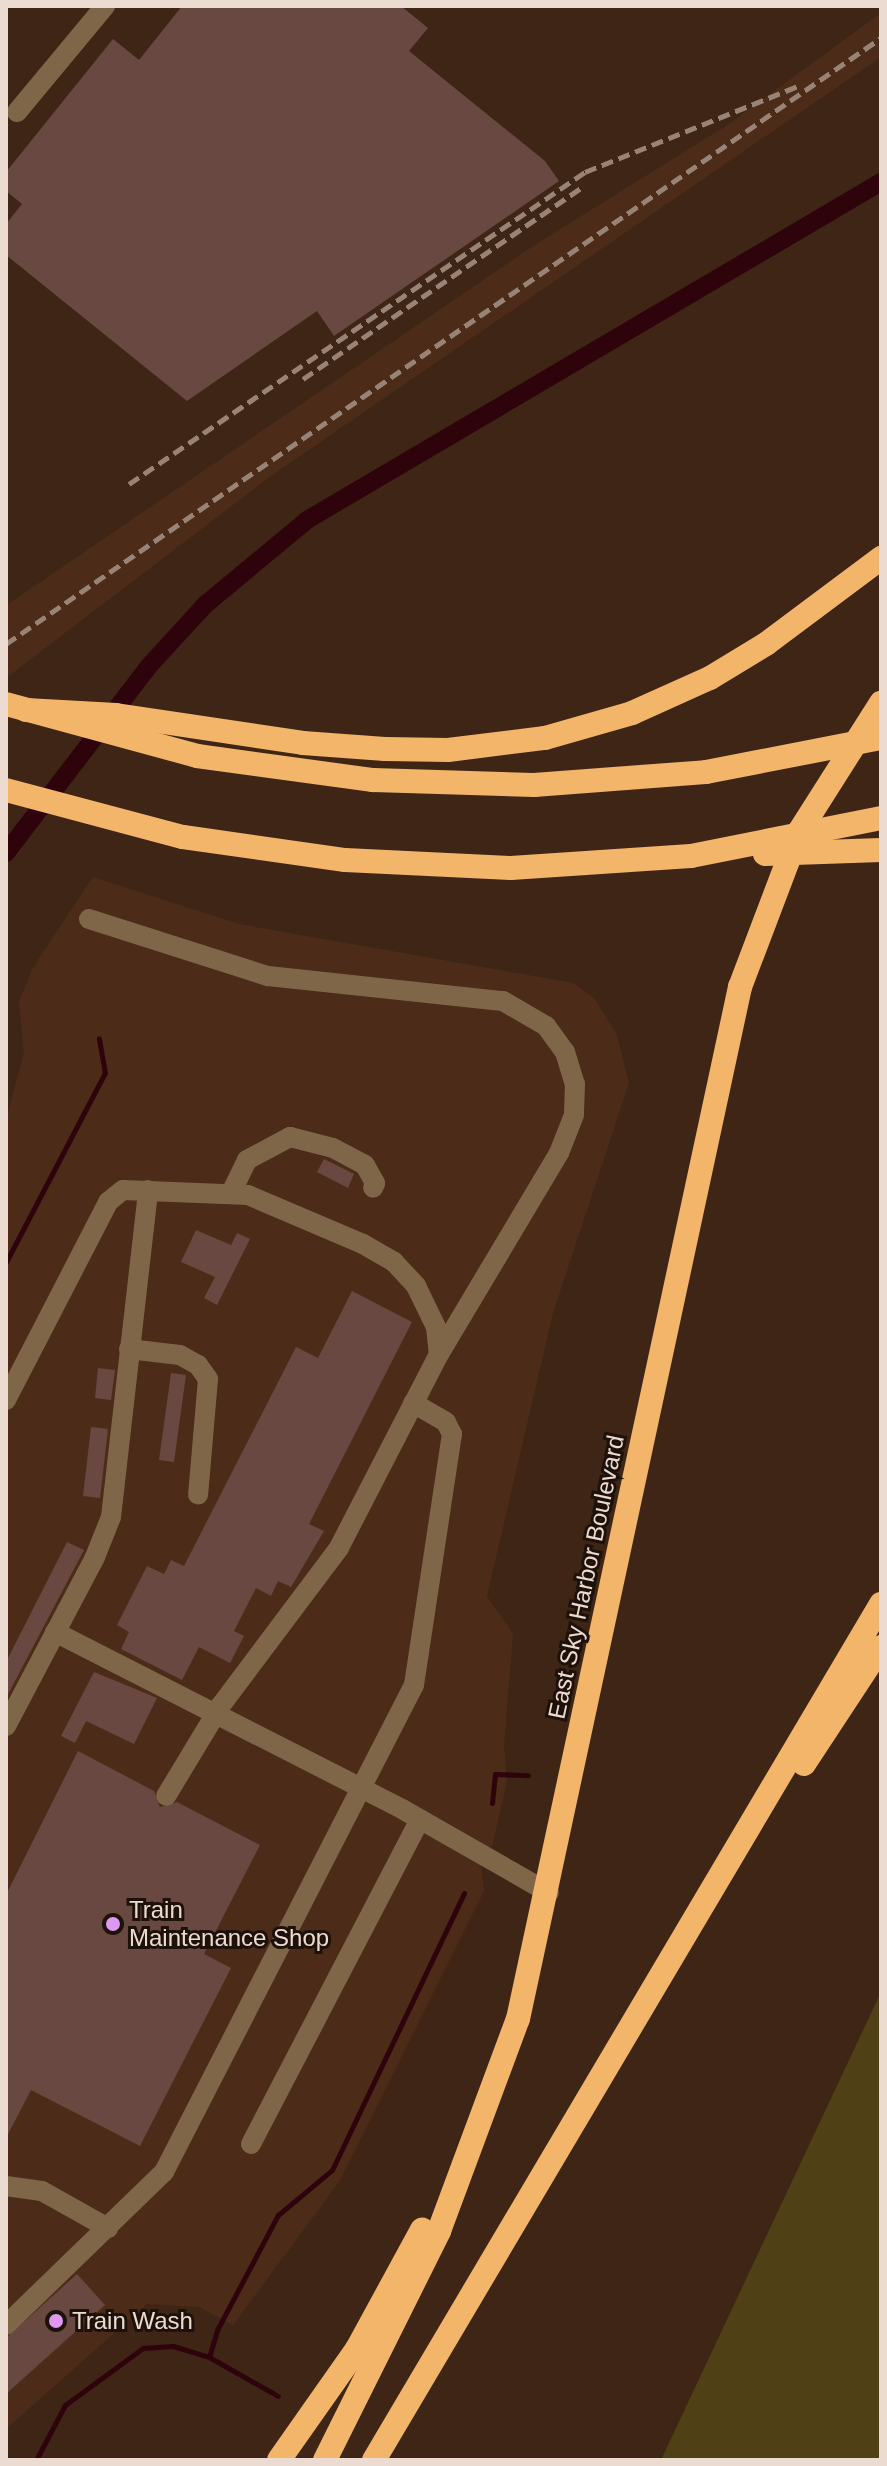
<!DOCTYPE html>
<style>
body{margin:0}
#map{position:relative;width:887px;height:2466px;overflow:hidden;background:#3e2515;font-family:Arial,sans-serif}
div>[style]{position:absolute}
.built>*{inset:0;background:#4c2c18}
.green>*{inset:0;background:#504015}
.stream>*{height:5px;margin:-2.5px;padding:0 2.5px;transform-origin:2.5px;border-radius:2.5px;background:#2f030c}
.canal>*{height:18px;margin:-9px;padding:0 9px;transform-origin:9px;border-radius:9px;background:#2f030c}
.building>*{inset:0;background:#684840}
.minor>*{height:20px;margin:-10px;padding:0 10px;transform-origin:10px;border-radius:10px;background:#7f6649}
.highway>*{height:24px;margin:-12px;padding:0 12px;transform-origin:12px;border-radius:12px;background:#f2b569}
.rail>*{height:5px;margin-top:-2.5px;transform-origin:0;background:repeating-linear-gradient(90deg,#988376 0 12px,transparent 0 18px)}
.highway-bridge>*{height:24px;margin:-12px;padding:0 12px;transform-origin:12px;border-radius:12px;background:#f2b569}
.dots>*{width:22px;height:22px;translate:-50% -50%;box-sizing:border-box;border:4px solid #1d110a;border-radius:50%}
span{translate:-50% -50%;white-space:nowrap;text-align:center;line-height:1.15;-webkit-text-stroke:6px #1d110a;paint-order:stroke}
.street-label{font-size:24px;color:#ecdbd1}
.poi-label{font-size:24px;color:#ecdbd1}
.left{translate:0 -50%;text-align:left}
.frame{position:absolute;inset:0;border:8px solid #ecdbd1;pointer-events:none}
</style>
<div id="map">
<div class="built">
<i style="clip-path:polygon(881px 13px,881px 57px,271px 476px,6px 678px,6px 606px,11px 602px,536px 244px,726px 126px)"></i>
<i style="clip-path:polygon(93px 877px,239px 924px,574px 983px,594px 998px,617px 1035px,629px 1083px,553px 1313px,487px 1596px,513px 1634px,504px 1746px,507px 1781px,492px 1847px,481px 1864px,484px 1891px,339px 2182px,233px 2325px,199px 2307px,147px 2304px,6px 2429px,6px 1120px,24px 1052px,19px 1002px,32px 969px)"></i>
</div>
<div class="green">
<i style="clip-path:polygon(881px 1992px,881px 2460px,661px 2460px)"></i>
</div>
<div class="stream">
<i style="left:6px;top:1262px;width:213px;rotate:-62.4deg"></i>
<i style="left:105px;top:1073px;width:35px;rotate:-100deg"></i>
<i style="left:492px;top:1803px;width:29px;rotate:-84deg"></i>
<i style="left:495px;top:1774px;width:33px;rotate:2deg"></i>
<i style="left:209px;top:2357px;width:28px;rotate:-73deg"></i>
<i style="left:217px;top:2330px;width:130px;rotate:-62.1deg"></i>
<i style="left:278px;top:2215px;width:70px;rotate:-39.8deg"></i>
<i style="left:332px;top:2170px;width:307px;rotate:-64.5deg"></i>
<i style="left:36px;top:2460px;width:62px;rotate:-62.2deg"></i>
<i style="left:65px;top:2405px;width:97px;rotate:-36.2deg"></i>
<i style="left:143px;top:2348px;width:30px;rotate:-4deg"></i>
<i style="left:173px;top:2346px;width:38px;rotate:17deg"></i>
<i style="left:209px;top:2357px;width:79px;rotate:29.5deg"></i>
</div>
<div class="canal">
<i style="left:6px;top:853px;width:234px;rotate:-52.6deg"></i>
<i style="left:148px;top:667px;width:86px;rotate:-47.4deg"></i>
<i style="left:206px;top:604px;width:131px;rotate:-39.7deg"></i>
<i style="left:307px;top:520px;width:666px;rotate:-30.49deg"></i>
</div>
<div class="building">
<i style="clip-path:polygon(182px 6px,401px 6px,428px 28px,409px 51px,545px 161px,559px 181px,334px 336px,317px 311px,187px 401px,6px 255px,6px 224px,22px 204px,6px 191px,6px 172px,113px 39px,139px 60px)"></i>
<i style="clip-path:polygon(324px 1159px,354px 1174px,348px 1188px,317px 1172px)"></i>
<i style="clip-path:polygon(196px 1230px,231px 1245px,237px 1233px,250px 1239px,217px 1305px,204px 1298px,215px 1277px,181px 1262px)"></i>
<i style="clip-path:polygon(352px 1291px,412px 1322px,309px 1524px,324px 1531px,291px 1587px,278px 1581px,271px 1596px,256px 1588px,234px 1631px,244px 1636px,230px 1663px,199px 1647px,182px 1680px,121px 1649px,129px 1632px,117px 1625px,147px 1566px,164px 1574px,171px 1560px,184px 1566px,296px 1347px,318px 1358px)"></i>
<i style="clip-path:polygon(98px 1368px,115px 1370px,111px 1400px,95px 1398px)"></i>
<i style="clip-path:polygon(171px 1373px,186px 1375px,174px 1462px,159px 1460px)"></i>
<i style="clip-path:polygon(91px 1427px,108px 1429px,100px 1498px,83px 1496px)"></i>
<i style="clip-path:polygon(67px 1542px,84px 1550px,6px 1698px,6px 1662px)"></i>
<i style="clip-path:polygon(94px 1672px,157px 1698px,134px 1744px,86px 1721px,75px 1743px,61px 1736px)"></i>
<i style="clip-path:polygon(78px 1751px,154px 1791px,160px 1807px,177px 1802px,260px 1845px,204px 1954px,231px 1968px,140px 2146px,31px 2090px,6px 2138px,6px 1895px)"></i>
<i style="clip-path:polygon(77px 2274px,105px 2305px,6px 2394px,6px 2338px)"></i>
</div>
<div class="minor">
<i style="left:17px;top:112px;width:138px;rotate:-50.3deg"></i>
<i style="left:89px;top:919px;width:188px;rotate:17.7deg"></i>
<i style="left:268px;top:976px;width:236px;rotate:6.1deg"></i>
<i style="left:503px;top:1001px;width:50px;rotate:30.2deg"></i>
<i style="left:546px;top:1026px;width:32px;rotate:54deg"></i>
<i style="left:565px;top:1052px;width:34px;rotate:73deg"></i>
<i style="left:575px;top:1084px;width:31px;rotate:92deg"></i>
<i style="left:574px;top:1115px;width:41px;rotate:111.5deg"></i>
<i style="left:559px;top:1153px;width:234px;rotate:120.8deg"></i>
<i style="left:439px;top:1354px;width:218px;rotate:117.3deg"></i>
<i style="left:339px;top:1548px;width:196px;rotate:126.9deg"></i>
<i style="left:221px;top:1705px;width:106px;rotate:121.1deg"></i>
<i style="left:231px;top:1193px;width:37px;rotate:-64deg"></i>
<i style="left:247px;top:1160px;width:49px;rotate:-28.1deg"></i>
<i style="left:290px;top:1137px;width:44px;rotate:14.3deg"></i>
<i style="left:333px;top:1148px;width:36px;rotate:28deg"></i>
<i style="left:365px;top:1165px;width:21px;rotate:61deg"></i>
<i style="left:375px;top:1183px;width:5px;rotate:112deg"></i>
<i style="left:129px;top:1349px;width:51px;rotate:6.7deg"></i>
<i style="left:180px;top:1355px;width:21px;rotate:29deg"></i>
<i style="left:198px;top:1365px;width:17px;rotate:54deg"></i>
<i style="left:208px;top:1379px;width:116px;rotate:94.9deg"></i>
<i style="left:6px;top:1400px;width:223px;rotate:-62.7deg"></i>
<i style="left:108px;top:1202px;width:19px;rotate:-39deg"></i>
<i style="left:123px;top:1190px;width:125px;rotate:2.3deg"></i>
<i style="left:248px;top:1195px;width:125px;rotate:23.1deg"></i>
<i style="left:363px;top:1244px;width:36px;rotate:30deg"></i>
<i style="left:394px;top:1262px;width:33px;rotate:47deg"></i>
<i style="left:416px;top:1286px;width:46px;rotate:64deg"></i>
<i style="left:436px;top:1327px;width:27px;rotate:84deg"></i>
<i style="left:55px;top:1632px;width:390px;rotate:27deg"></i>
<i style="left:402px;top:1809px;width:169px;rotate:29.7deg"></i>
<i style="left:6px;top:1726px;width:191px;rotate:-62.2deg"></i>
<i style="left:95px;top:1557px;width:43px;rotate:-68.2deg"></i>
<i style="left:111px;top:1517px;width:329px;rotate:-83.5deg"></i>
<i style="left:251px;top:2144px;width:366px;rotate:-62.5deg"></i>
<i style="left:6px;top:2186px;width:36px;rotate:8deg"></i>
<i style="left:42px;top:2191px;width:76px;rotate:29.3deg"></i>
<i style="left:6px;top:2325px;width:220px;rotate:-44.1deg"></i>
<i style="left:164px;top:2172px;width:547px;rotate:-62.83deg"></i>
<i style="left:414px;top:1685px;width:254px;rotate:-81.4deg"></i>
<i style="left:452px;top:1434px;width:13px;rotate:-117deg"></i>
<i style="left:446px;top:1422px;width:38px;rotate:-150deg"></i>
</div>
<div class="highway">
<i style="left:6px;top:704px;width:198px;rotate:15.2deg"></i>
<i style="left:197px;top:756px;width:178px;rotate:7.8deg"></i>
<i style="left:373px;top:780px;width:161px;rotate:1.8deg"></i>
<i style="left:534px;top:785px;width:172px;rotate:-4.3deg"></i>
<i style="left:26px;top:710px;width:90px;rotate:3.2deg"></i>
<i style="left:116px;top:715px;width:189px;rotate:8.5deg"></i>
<i style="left:303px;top:743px;width:82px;rotate:4.2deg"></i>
<i style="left:385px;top:749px;width:63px;rotate:0.9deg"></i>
<i style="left:448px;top:750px;width:98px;rotate:-7.1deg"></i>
<i style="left:545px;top:738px;width:91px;rotate:-16deg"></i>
<i style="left:632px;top:713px;width:85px;rotate:-24.2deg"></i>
<i style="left:710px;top:678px;width:66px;rotate:-31.3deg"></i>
<i style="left:766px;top:644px;width:144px;rotate:-36.8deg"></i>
<i style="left:6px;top:790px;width:183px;rotate:14.9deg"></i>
<i style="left:183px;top:837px;width:164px;rotate:8.1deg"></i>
<i style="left:345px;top:860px;width:166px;rotate:2.8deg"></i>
<i style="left:511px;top:868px;width:180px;rotate:-3.8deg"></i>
<i style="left:804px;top:1764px;width:140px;rotate:-56.7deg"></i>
<i style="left:279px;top:2460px;width:136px;rotate:-54.9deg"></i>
<i style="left:357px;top:2349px;width:136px;rotate:-61.4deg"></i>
<i style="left:325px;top:2460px;width:256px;rotate:-63.5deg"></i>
<i style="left:439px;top:2231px;width:226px;rotate:-69.6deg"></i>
<i style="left:518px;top:2019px;width:1056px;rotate:-77.86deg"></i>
<i style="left:740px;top:987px;width:166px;rotate:-69.2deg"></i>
<i style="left:799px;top:832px;width:153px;rotate:-57.6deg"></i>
<i style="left:374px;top:2460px;width:995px;rotate:-59.36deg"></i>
</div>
<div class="rail">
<i style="left:303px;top:379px;width:337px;rotate:-34.5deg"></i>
<i style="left:129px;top:484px;width:553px;rotate:-34.38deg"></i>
<i style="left:585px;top:172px;width:230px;rotate:-22deg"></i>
<i style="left:6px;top:644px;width:1064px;rotate:-34.71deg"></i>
</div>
<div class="highway-bridge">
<i style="left:706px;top:772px;width:178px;rotate:-11deg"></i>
<i style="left:765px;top:854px;width:116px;rotate:-2deg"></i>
<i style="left:691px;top:856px;width:194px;rotate:-11.3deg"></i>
</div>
<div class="dots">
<i style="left:113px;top:1924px;background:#de98f2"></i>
<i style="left:56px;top:2321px;background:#de98f2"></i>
</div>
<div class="street-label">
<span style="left:586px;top:1577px;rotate:-78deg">East Sky Harbor Boulevard</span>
</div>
<div class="poi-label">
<span class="left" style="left:129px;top:1924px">Train<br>Maintenance Shop</span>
<span class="left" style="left:72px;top:2321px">Train Wash</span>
</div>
<div class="frame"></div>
</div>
